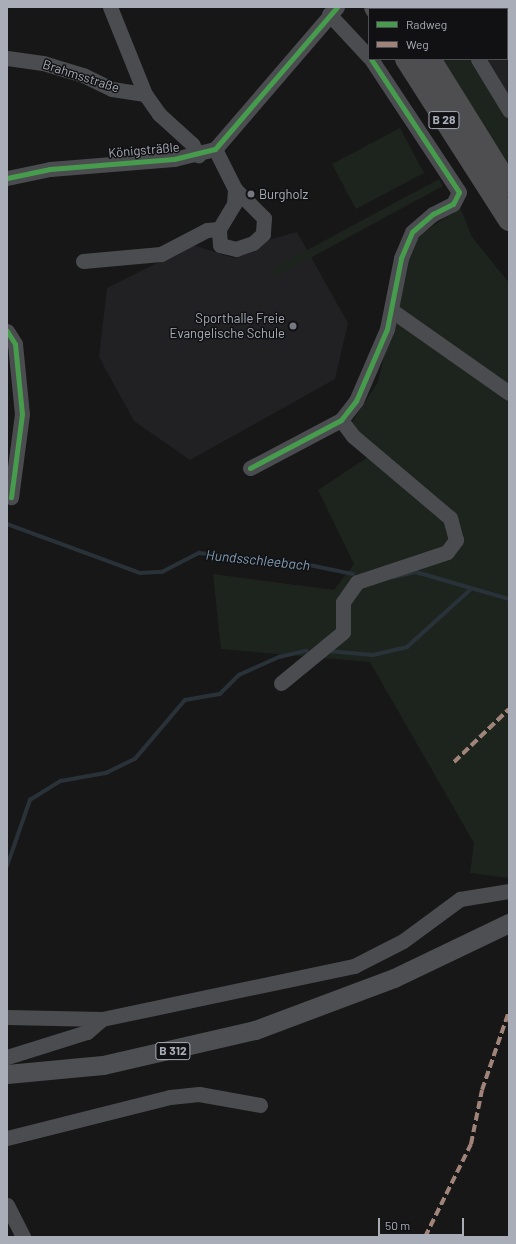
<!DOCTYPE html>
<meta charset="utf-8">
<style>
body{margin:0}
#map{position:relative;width:516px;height:1244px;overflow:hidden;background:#171717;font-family:Barlow,sans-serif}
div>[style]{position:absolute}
.built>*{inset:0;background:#212123}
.green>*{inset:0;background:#1d241e}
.stream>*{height:3.5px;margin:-1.75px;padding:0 1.75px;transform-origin:1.75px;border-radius:1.75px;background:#2a3239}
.minor>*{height:15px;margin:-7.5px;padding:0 7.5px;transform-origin:7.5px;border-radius:7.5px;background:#4b4c50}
.major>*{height:19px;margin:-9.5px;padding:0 9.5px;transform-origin:9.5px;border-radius:9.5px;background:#4d4f52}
.highway>*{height:22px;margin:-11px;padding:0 11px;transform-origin:11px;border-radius:11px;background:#4e4e51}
.quiet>*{height:4px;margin-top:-2px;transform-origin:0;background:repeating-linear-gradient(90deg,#a18479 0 8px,transparent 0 12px)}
.cycleway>*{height:5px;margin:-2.5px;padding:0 2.5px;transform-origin:2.5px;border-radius:2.5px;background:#469c4c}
.dots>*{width:11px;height:11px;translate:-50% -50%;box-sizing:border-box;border:2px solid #111113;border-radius:50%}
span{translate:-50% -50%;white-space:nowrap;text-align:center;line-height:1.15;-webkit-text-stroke:3px #111113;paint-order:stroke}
.shield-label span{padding:1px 3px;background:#111113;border:1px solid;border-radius:3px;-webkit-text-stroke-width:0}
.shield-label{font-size:12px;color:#a8adb8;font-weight:700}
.street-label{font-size:13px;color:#a8adb8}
.poi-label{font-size:13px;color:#a8adb8}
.left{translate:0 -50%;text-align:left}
.right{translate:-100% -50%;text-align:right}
.water-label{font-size:14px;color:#7f9bb3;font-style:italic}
.frame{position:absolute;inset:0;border:8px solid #a8adb8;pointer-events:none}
.legend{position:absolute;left:368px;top:8px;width:140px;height:52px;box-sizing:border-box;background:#111113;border:1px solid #4d4f55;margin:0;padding:5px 7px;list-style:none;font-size:12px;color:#a8adb8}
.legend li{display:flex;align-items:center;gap:8px;height:20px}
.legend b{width:20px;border:1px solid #4d4f55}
.scale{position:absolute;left:378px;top:1218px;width:86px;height:18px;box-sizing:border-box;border:2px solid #a8adb8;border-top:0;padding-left:5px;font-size:12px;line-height:14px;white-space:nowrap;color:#a8adb8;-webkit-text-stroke:3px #111113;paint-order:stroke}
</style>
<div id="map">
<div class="built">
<i style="clip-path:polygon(456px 7px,509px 7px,509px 100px,484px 59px,507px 59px,507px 9px)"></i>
<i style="clip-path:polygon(297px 232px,348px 323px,335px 379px,190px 460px,134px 421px,99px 357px,107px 288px,193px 245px,234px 258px,265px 241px)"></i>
</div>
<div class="green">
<i style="clip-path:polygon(439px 59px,474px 59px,509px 118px,509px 164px)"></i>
<i style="clip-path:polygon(400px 128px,424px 173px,356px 209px,332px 164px)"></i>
<i style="clip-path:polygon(439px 179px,443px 186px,275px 277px,272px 269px)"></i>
<i style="clip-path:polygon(460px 207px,472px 237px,509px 283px,509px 878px,470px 873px,474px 843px,370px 662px,221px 649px,213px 574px,334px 590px,354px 564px,318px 490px,368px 457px,352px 422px,378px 382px,408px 252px,422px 234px)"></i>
</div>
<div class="stream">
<i style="left:7px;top:524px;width:142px;rotate:20.2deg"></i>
<i style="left:140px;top:573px;width:22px;rotate:-3deg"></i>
<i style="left:162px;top:572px;width:42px;rotate:-27.2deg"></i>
<i style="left:199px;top:553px;width:107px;rotate:5.9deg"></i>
<i style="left:305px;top:564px;width:49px;rotate:11.8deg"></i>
<i style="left:394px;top:577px;width:23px;rotate:-13deg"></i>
<i style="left:416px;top:572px;width:97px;rotate:16.2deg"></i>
<i style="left:328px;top:651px;width:45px;rotate:5.1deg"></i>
<i style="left:373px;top:655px;width:35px;rotate:-13deg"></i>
<i style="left:407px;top:647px;width:85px;rotate:-42.1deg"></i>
<i style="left:7px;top:866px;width:70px;rotate:-70.8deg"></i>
<i style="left:30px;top:800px;width:36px;rotate:-32deg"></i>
<i style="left:61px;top:781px;width:46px;rotate:-10.1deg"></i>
<i style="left:106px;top:773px;width:32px;rotate:-26deg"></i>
<i style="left:135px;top:759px;width:77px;rotate:-49.7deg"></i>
<i style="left:185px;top:700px;width:36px;rotate:-10deg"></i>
<i style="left:220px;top:694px;width:27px;rotate:-45deg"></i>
<i style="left:239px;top:675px;width:44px;rotate:-24.2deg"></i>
<i style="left:279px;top:657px;width:28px;rotate:-13deg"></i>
</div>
<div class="minor">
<i style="left:110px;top:7px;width:94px;rotate:68.1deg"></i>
<i style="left:145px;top:94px;width:24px;rotate:55deg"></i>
<i style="left:159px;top:114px;width:45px;rotate:42.3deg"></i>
<i style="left:192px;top:144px;width:13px;rotate:61deg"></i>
<i style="left:448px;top:7px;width:2px;rotate:63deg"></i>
<i style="left:329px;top:14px;width:59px;rotate:47.1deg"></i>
<i style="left:7px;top:58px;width:36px;rotate:8deg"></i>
<i style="left:43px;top:63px;width:42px;rotate:16.7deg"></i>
<i style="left:83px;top:75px;width:32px;rotate:26deg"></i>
<i style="left:112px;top:89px;width:33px;rotate:9deg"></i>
<i style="left:478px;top:59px;width:60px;rotate:58.7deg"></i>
<i style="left:215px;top:149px;width:45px;rotate:63.4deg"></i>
<i style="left:235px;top:189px;width:41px;rotate:45deg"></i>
<i style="left:264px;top:218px;width:16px;rotate:94deg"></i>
<i style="left:263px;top:234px;width:13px;rotate:138deg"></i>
<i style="left:253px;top:243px;width:18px;rotate:161deg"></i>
<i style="left:236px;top:249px;width:16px;rotate:-166deg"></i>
<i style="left:220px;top:245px;width:16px;rotate:-94deg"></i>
<i style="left:219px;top:229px;width:29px;rotate:-59deg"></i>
<i style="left:234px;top:204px;width:15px;rotate:-86deg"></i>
<i style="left:7px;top:178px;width:44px;rotate:-11.8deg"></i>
<i style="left:50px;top:169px;width:124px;rotate:-4.6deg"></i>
<i style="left:174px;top:159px;width:42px;rotate:-13.7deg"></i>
<i style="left:215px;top:149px;width:187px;rotate:-49.3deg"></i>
<i style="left:83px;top:261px;width:78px;rotate:-5.1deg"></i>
<i style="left:161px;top:254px;width:52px;rotate:-27.6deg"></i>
<i style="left:207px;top:230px;width:12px;rotate:-5deg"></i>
<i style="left:391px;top:310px;width:144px;rotate:35.1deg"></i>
<i style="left:7px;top:331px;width:15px;rotate:58deg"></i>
<i style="left:15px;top:344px;width:70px;rotate:84.3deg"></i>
<i style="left:22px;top:414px;width:84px;rotate:97.5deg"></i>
<i style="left:250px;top:468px;width:103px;rotate:-27.8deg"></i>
<i style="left:341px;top:420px;width:24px;rotate:-52deg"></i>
<i style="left:356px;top:401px;width:78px;rotate:-66.7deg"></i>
<i style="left:387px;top:329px;width:72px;rotate:-78.8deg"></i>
<i style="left:401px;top:258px;width:28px;rotate:-67deg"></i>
<i style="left:412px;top:232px;width:28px;rotate:-41deg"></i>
<i style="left:433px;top:214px;width:22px;rotate:-27deg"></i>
<i style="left:453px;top:204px;width:13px;rotate:-63deg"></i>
<i style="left:459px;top:192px;width:159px;rotate:-123.5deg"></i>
<i style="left:281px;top:683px;width:80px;rotate:-39.4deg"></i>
<i style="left:343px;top:632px;width:30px;rotate:-90deg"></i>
<i style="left:343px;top:602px;width:24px;rotate:-55deg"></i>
<i style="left:357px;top:582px;width:95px;rotate:-18.4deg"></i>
<i style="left:447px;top:552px;width:15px;rotate:-53deg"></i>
<i style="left:456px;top:540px;width:23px;rotate:-105deg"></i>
<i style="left:450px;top:518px;width:127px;rotate:-139.8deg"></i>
<i style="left:353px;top:436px;width:20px;rotate:-127deg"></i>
<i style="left:7px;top:1017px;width:95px;rotate:1.2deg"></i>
<i style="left:102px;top:1019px;width:258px;rotate:-11.9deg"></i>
<i style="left:354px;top:966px;width:55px;rotate:-27deg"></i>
<i style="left:403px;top:941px;width:71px;rotate:-36.4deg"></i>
<i style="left:460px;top:899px;width:50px;rotate:-9.3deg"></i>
<i style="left:7px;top:1057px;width:84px;rotate:-17.4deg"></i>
<i style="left:87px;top:1032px;width:20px;rotate:-41deg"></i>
<i style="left:7px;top:1138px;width:168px;rotate:-14.1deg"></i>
<i style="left:170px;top:1097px;width:29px;rotate:-6deg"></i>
<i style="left:199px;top:1094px;width:62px;rotate:10.2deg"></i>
<i style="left:7px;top:1205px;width:36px;rotate:63deg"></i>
</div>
<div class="major">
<i style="left:7px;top:1074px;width:96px;rotate:-5.4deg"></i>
<i style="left:103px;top:1065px;width:156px;rotate:-13deg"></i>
<i style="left:255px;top:1030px;width:148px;rotate:-20.5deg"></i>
<i style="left:394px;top:978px;width:127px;rotate:-25.6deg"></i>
</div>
<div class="highway">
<i style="left:375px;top:7px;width:2px;rotate:63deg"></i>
<i style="left:398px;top:7px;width:2px;rotate:63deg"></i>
<i style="left:406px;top:59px;width:191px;rotate:57.4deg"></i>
<i style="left:430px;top:59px;width:150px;rotate:58.1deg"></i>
</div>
<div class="quiet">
<i style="left:454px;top:762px;width:76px;rotate:-43.9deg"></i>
<i style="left:425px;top:1237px;width:104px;rotate:-63.7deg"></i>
<i style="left:471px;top:1144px;width:55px;rotate:-78.5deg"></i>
<i style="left:482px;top:1090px;width:83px;rotate:-71.1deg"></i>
</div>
<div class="cycleway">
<i style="left:7px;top:178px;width:44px;rotate:-11.8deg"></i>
<i style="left:50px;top:169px;width:124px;rotate:-4.6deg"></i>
<i style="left:174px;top:159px;width:42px;rotate:-13.7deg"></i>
<i style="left:215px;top:149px;width:187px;rotate:-49.3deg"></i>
<i style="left:7px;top:331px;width:15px;rotate:58deg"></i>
<i style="left:15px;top:344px;width:70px;rotate:84.3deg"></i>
<i style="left:22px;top:414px;width:84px;rotate:97.5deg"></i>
<i style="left:250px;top:468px;width:103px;rotate:-27.8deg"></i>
<i style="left:341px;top:420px;width:24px;rotate:-52deg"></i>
<i style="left:356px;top:401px;width:78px;rotate:-66.7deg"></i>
<i style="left:387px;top:329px;width:72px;rotate:-78.8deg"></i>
<i style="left:401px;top:258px;width:28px;rotate:-67deg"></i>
<i style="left:412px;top:232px;width:28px;rotate:-41deg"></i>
<i style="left:433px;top:214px;width:22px;rotate:-27deg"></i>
<i style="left:453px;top:204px;width:13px;rotate:-63deg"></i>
<i style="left:459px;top:192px;width:159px;rotate:-123.5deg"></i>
</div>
<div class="dots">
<i style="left:251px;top:194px;background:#757880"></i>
<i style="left:293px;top:326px;background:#757880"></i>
</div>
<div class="shield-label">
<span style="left:444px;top:120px">B 28</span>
<span style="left:173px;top:1051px">B 312</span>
</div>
<div class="street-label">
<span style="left:81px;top:76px;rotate:18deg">Brahmsstraße</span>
<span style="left:144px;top:150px;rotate:-5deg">Königsträßle</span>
</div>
<div class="poi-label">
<span class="left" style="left:259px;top:194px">Burgholz</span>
<span class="right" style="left:285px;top:326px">Sporthalle Freie<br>Evangelische Schule</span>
</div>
<div class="water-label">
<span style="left:258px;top:560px;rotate:6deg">Hundsschleebach</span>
</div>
<div class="frame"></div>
<ul class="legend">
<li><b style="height:5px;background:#469c4c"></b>Radweg</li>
<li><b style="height:5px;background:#a18479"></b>Weg</li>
</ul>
<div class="scale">50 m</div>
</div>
